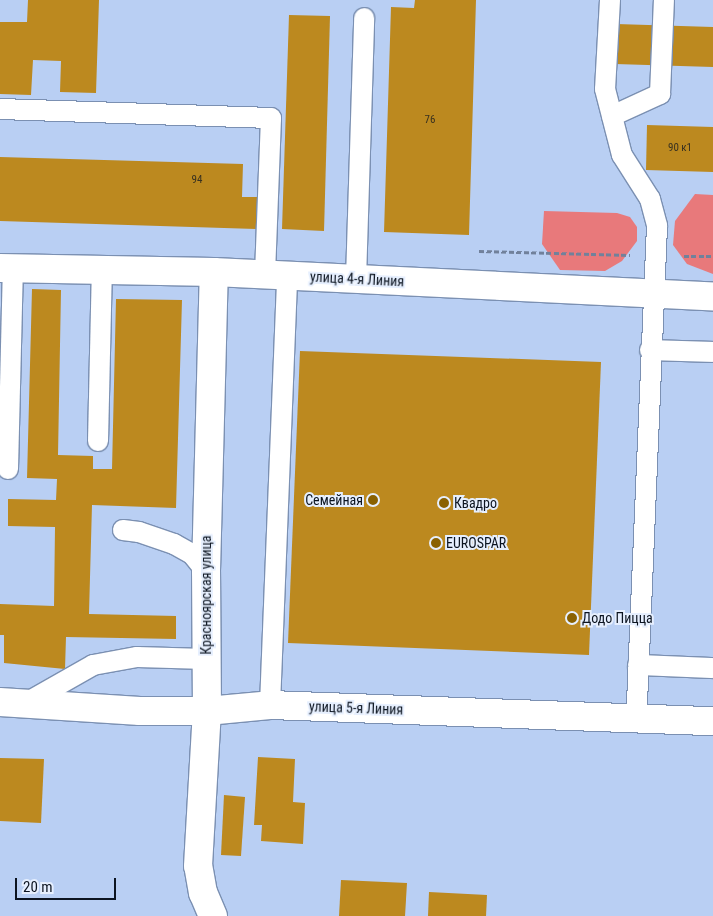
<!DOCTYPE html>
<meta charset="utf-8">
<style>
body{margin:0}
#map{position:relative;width:713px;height:916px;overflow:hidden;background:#b9cff3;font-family:"Roboto Condensed",sans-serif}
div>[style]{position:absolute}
.green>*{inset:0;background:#e8797b}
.building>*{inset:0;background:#bc891f}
.path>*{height:3px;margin-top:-1.5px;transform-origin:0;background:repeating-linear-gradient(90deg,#71819b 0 5px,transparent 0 7.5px)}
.roads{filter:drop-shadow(1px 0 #7b90b2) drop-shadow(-1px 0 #7b90b2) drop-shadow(0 1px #7b90b2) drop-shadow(0 -1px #7b90b2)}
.service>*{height:20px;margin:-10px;padding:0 10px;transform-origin:10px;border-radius:10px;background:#fff}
.minor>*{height:28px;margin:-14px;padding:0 14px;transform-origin:14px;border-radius:14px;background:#fff}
.dots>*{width:14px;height:14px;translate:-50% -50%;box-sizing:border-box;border:2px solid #e6effe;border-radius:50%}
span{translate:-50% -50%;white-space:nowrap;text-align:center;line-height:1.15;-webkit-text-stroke:4px #e6effe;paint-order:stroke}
.number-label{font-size:11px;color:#383120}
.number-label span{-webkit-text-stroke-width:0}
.street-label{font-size:14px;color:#0c1420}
.poi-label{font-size:14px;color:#0c1420}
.right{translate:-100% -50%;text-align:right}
.left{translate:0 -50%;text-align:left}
.scale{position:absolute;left:15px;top:878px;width:101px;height:22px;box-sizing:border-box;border:2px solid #0c1420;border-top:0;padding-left:6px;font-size:15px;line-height:18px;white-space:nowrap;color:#0c1420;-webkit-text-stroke:4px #e6effe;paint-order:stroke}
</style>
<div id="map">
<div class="green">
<i style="clip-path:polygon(695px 194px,713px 195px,713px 274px,687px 264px,673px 245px,675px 221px)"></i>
<i style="clip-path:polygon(544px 211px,617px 213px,630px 217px,637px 227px,637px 241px,622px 261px,605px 271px,560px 270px,542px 244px)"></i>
</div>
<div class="building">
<i style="clip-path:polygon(28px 0,99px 0,96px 93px,60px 92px,61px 61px,33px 60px,31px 95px,0 94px,0 22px,27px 22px)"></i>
<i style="clip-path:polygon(415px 0,476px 0,469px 235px,384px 232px,391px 7px,414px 8px)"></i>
<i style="clip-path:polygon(289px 15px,330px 16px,324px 231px,282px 229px)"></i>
<i style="clip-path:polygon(616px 24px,713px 27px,713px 67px,615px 64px)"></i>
<i style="clip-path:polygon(647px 125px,713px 127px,713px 172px,646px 170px)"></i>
<i style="clip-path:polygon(0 157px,243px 164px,242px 197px,259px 197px,258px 229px,0 221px)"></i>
<i style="clip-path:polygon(32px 289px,61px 290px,58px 455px,93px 456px,93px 469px,112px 469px,116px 299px,182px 300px,176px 508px,92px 505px,89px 614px,176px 616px,176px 639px,66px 637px,65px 669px,4px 663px,4px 635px,0 635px,0 604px,54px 606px,55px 527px,8px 526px,8px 499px,56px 500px,57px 479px,27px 478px)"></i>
<i style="clip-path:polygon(300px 351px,601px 362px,589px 655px,288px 643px)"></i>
<i style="clip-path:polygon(258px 757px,295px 759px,293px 802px,305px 803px,303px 844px,261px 841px,262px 825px,254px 825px)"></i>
<i style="clip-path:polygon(0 758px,44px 759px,41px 823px,0 821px)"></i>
<i style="clip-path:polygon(224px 795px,245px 797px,241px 856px,221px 855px)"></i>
<i style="clip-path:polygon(341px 880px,407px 883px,405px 916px,339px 916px)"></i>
<i style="clip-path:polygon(429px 892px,487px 895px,486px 916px,428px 916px)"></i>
</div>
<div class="path">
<i style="left:479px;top:251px;width:151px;rotate:1.5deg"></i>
<i style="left:684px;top:256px;width:29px"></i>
</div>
<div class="roads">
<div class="service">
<i style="left:610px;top:0;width:89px;rotate:93.2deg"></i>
<i style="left:605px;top:89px;width:68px;rotate:75.6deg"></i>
<i style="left:622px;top:155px;width:52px;rotate:57.5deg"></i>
<i style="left:650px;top:199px;width:28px;rotate:75deg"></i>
<i style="left:657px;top:226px;width:493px;rotate:92.4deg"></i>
<i style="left:0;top:109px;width:271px;rotate:1.9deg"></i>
<i style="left:271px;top:118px;width:156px;rotate:92.2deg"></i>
<i style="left:612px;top:116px;width:53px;rotate:-24.6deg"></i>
<i style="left:660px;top:94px;width:94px;rotate:-87.6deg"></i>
<i style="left:356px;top:279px;width:261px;rotate:-88.2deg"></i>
<i style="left:650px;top:350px;width:63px;rotate:1.8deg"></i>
<i style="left:98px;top:441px;width:170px;rotate:-88.7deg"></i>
<i style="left:8px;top:469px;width:201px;rotate:-88.6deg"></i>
<i style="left:123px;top:530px;width:16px;rotate:7deg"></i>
<i style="left:139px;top:532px;width:37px;rotate:19deg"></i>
<i style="left:174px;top:544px;width:21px;rotate:29deg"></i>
<i style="left:192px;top:554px;width:22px;rotate:51deg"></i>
<i style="left:638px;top:665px;width:75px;rotate:2.3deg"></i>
<i style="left:28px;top:702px;width:75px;rotate:-29.6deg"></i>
<i style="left:93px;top:665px;width:45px;rotate:-10.3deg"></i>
<i style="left:137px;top:657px;width:69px;rotate:1.7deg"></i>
<i style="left:270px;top:705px;width:430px;rotate:-87.7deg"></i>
</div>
<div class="minor">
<i style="left:0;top:268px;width:214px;rotate:1.1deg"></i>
<i style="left:214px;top:272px;width:500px;rotate:2.8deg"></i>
<i style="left:0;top:702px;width:140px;rotate:3.7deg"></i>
<i style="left:140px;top:711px;width:67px"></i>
<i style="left:207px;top:711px;width:63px;rotate:-5.4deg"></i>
<i style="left:270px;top:705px;width:443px;rotate:2.1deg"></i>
<i style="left:213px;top:916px;width:25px;rotate:-113deg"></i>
<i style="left:203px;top:893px;width:27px;rotate:-100deg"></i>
<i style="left:198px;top:866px;width:155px;rotate:-86.7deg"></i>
<i style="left:207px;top:711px;width:140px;rotate:-90.4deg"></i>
<i style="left:206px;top:571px;width:299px;rotate:-88.5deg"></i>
</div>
</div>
<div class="dots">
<i style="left:373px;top:500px;background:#8a6101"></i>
<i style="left:444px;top:503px;background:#8a6101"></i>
<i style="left:436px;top:543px;background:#8a6101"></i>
<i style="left:572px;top:618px;background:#8a6101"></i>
</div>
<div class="number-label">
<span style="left:430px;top:120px">76</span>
<span style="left:680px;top:148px">90 к1</span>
<span style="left:197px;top:180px">94</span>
</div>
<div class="street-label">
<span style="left:357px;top:279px;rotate:3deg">улица 4-я Линия</span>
<span style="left:206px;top:595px;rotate:-90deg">Красноярская улица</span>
<span style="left:356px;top:708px;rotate:2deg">улица 5-я Линия</span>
</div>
<div class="poi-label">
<span class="right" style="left:363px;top:500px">Семейная</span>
<span class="left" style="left:454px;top:503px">Квадро</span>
<span class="left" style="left:446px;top:543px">EUROSPAR</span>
<span class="left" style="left:582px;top:618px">Додо Пицца</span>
</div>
<div class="scale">20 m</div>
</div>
